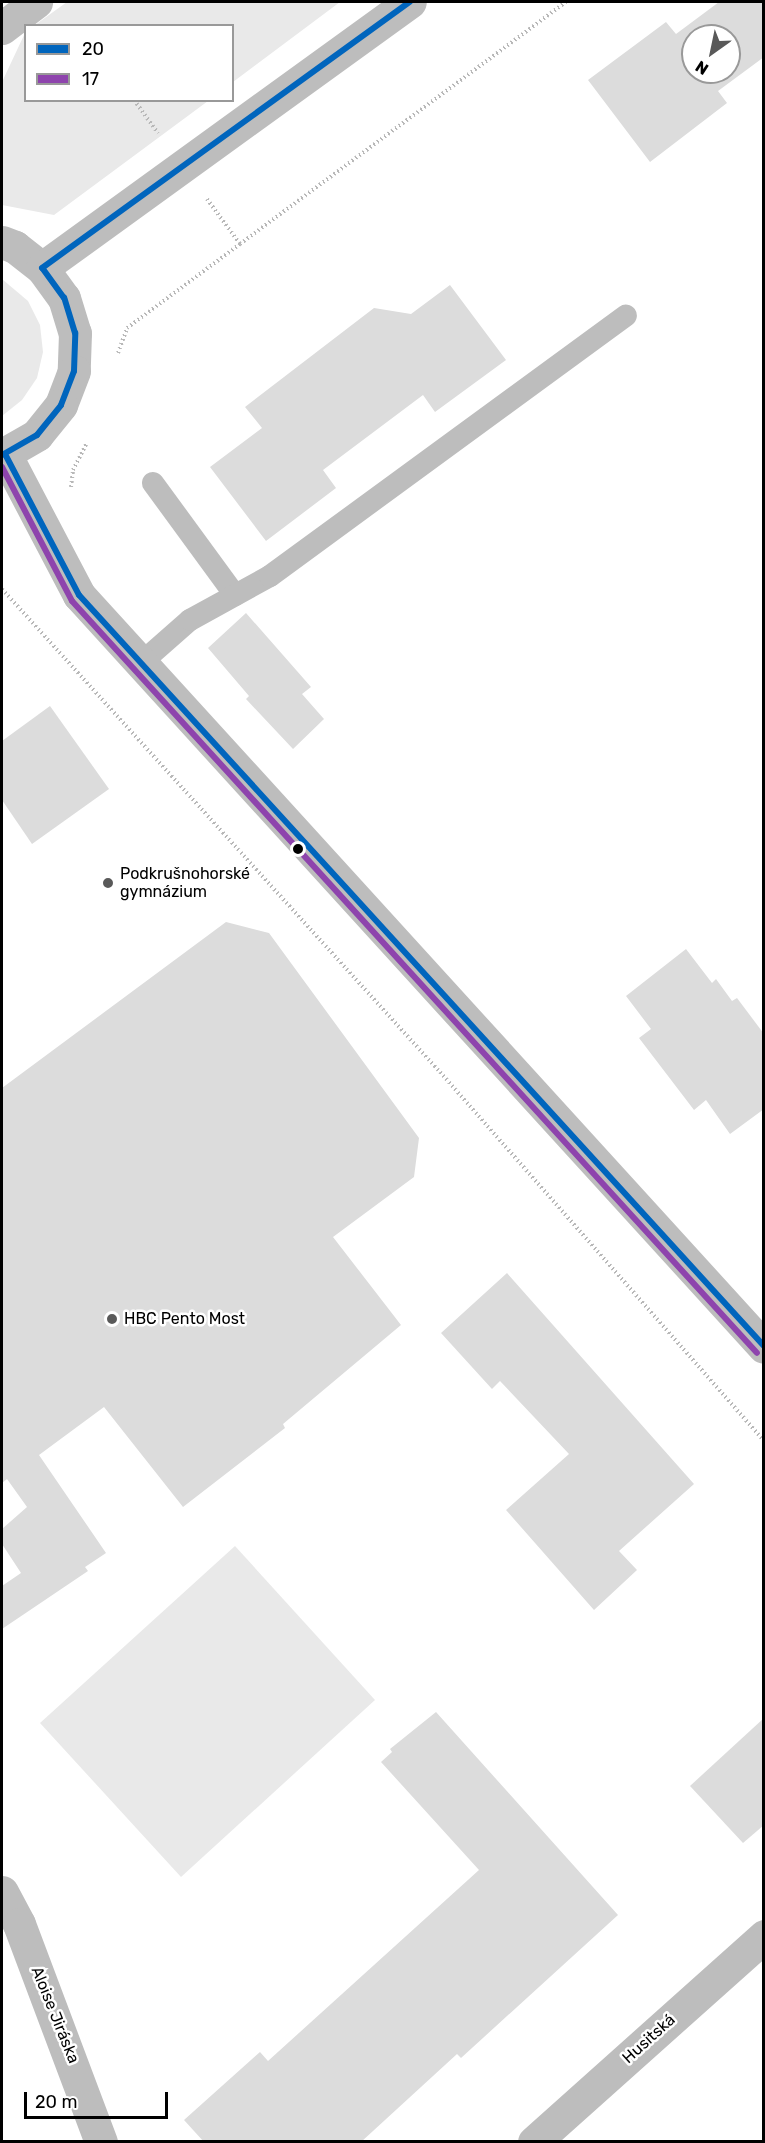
<!DOCTYPE html>
<meta charset="utf-8">
<style>
body{margin:0}
#map{position:relative;width:765px;height:2143px;overflow:hidden;background:#fff;font-family:Rubik,sans-serif}
div>[style]{position:absolute}
.green>*{inset:0;background:#e9e9e9}
.building>*{inset:0;background:#dcdcdc}
.path>*{height:4px;margin-top:-2px;transform-origin:0;background:repeating-linear-gradient(90deg,#b8b8b8 0 1.5px,transparent 0 4.5px)}
.service>*{height:22px;margin:-11px;padding:0 11px;transform-origin:11px;border-radius:11px;background:#bdbdbd}
.minor>*{height:33px;margin:-16.5px;padding:0 16.5px;transform-origin:16.5px;border-radius:16.5px;background:#bdbdbd}
.tertiary>*{height:33px;margin:-16.5px;padding:0 16.5px;transform-origin:16.5px;border-radius:16.5px;background:#bdbdbd}
.bus-1>*{height:6px;margin:-3px;padding:0 3px;transform-origin:3px;border-radius:3px;background:#0065bd}
.bus-2>*{height:6px;margin:-3px;padding:0 3px;transform-origin:3px;border-radius:3px;background:#8e44ad}
.dots>*{width:16px;height:16px;translate:-50% -50%;box-sizing:border-box;border:3px solid #fff;border-radius:50%}
span{translate:-50% -50%;white-space:nowrap;text-align:center;line-height:1.15;-webkit-text-stroke:5px #fff;paint-order:stroke}
.poi-label{font-size:16px;color:#000}
.left{translate:0 -50%;text-align:left}
.street-label{font-size:16px;color:#000}
.frame{position:absolute;inset:0;border:3px solid #000;pointer-events:none}
.legend{position:absolute;left:24px;top:24px;width:210px;height:78px;box-sizing:border-box;background:#fff;border:2px solid #999;margin:0;padding:8px 10px;list-style:none;font-size:18px;color:#000}
.legend li{display:flex;align-items:center;gap:12px;height:30px}
.legend b{width:30px;border:2px solid #999}
.north{position:absolute;left:681px;top:24px;width:60px;height:60px;box-sizing:border-box;background:#fff;border:2px solid #999;border-radius:50%;rotate:213deg;font-size:16px;font-weight:700;line-height:24px;text-align:center;color:#000}
.north::after{content:'';display:block;margin:auto;width:21px;height:27px;background:#595959;clip-path:polygon(50% 0,100% 100%,50% 72%,0 100%)}
.scale{position:absolute;left:24px;top:2092px;width:144px;height:27px;box-sizing:border-box;border:3px solid #000;border-top:0;padding-left:8px;font-size:18px;line-height:21px;white-space:nowrap;color:#000;-webkit-text-stroke:4px #fff;paint-order:stroke}
</style>
<div id="map">
<div class="green">
<i style="clip-path:polygon(67px 2px,340px 2px,233px 82px,232px 26px,35px 25px)"></i>
<i style="clip-path:polygon(25px 33px,26px 100px,208px 101px,54px 215px,2px 205px,2px 82px)"></i>
<i style="clip-path:polygon(2px 279px,28px 301px,40px 325px,43px 352px,37px 378px,22px 400px,2px 416px)"></i>
<i style="clip-path:polygon(235px 1546px,375px 1700px,181px 1877px,40px 1723px)"></i>
</div>
<div class="building">
<i style="clip-path:polygon(evenodd,719px 2px,764px 2px,764px 57px,718px 91px,727px 103px,650px 162px,588px 80px,666px 22px,676px 34px,719px 2px,693px 36px,729px 36px,729px 72px,693px 72px,693px 36px)"></i>
<i style="clip-path:polygon(450px 285px,506px 360px,435px 412px,423px 395px,323px 470px,336px 488px,266px 541px,210px 467px,262px 428px,245px 407px,374px 308px,411px 314px)"></i>
<i style="clip-path:polygon(246px 613px,311px 687px,302px 694px,324px 719px,293px 749px,246px 699px,249px 696px,208px 648px)"></i>
<i style="clip-path:polygon(50px 706px,109px 789px,32px 844px,2px 800px,2px 741px)"></i>
<i style="clip-path:polygon(226px 922px,269px 933px,419px 1138px,414px 1177px,333px 1237px,401px 1325px,283px 1424px,285px 1428px,183px 1507px,104px 1407px,39px 1455px,106px 1553px,85px 1567px,88px 1571px,2px 1629px,2px 1586px,21px 1573px,2px 1544px,2px 1529px,27px 1507px,7px 1479px,2px 1483px,2px 1088px)"></i>
<i style="clip-path:polygon(686px 949px,712px 983px,716px 979px,732px 1001px,737px 998px,764px 1034px,764px 1109px,730px 1134px,706px 1100px,694px 1110px,639px 1038px,651px 1029px,626px 996px)"></i>
<i style="clip-path:polygon(507px 1273px,694px 1484px,619px 1551px,637px 1570px,594px 1610px,506px 1510px,569px 1454px,500px 1381px,492px 1389px,441px 1333px)"></i>
<i style="clip-path:polygon(436px 1712px,618px 1915px,461px 2058px,457px 2054px,361px 2142px,204px 2142px,184px 2120px,260px 2052px,268px 2061px,479px 1870px,381px 1762px,392px 1752px,390px 1749px)"></i>
<i style="clip-path:polygon(764px 1718px,764px 1825px,743px 1843px,690px 1786px)"></i>
</div>
<div class="path">
<i style="left:134px;top:100px;width:41px;rotate:54deg"></i>
<i style="left:207px;top:199px;width:56px;rotate:53.7deg"></i>
<i style="left:240px;top:244px;width:406px;rotate:-36.6deg"></i>
<i style="left:118px;top:353px;width:27px;rotate:-70deg"></i>
<i style="left:127px;top:328px;width:141px;rotate:-36.6deg"></i>
<i style="left:71px;top:487px;width:17px;rotate:-83deg"></i>
<i style="left:73px;top:470px;width:29px;rotate:-63deg"></i>
<i style="left:2px;top:589px;width:652px;rotate:47.8deg"></i>
<i style="left:440px;top:1072px;width:491px;rotate:48.7deg"></i>
</div>
<div class="service">
<i style="left:153px;top:483px;width:139px;rotate:53.8deg"></i>
<i style="left:141px;top:663px;width:65px;rotate:-41.3deg"></i>
<i style="left:190px;top:620px;width:91px;rotate:-28.8deg"></i>
<i style="left:270px;top:576px;width:441px;rotate:-36.2deg"></i>
</div>
<div class="minor">
<i style="left:2px;top:28px;width:43px;rotate:-37.4deg"></i>
<i style="left:5px;top:454px;width:159px;rotate:62.3deg"></i>
<i style="left:79px;top:595px;width:1017px;rotate:47.67deg"></i>
<i style="left:2px;top:1892px;width:36px;rotate:62deg"></i>
<i style="left:19px;top:1924px;width:233px;rotate:69.4deg"></i>
<i style="left:534px;top:2142px;width:309px;rotate:-41.8deg"></i>
</div>
<div class="tertiary">
<i style="left:2px;top:242px;width:14px;rotate:21deg"></i>
<i style="left:15px;top:247px;width:34px;rotate:38deg"></i>
<i style="left:42px;top:268px;width:37px;rotate:54deg"></i>
<i style="left:64px;top:298px;width:37px;rotate:73deg"></i>
<i style="left:75px;top:333px;width:38px;rotate:92deg"></i>
<i style="left:74px;top:371px;width:36px;rotate:111deg"></i>
<i style="left:61px;top:405px;width:38px;rotate:129deg"></i>
<i style="left:37px;top:435px;width:40px;rotate:150.3deg"></i>
<i style="left:42px;top:268px;width:454px;rotate:-35.9deg"></i>
</div>
<div class="bus-1">
<i style="left:5px;top:454px;width:159px;rotate:62.3deg"></i>
<i style="left:79px;top:595px;width:1016px;rotate:47.63deg"></i>
<i style="left:2px;top:455px;width:40px;rotate:-29.7deg"></i>
<i style="left:37px;top:435px;width:38px;rotate:-51deg"></i>
<i style="left:61px;top:405px;width:36px;rotate:-69deg"></i>
<i style="left:74px;top:371px;width:38px;rotate:-88deg"></i>
<i style="left:75px;top:333px;width:37px;rotate:-107deg"></i>
<i style="left:64px;top:298px;width:37px;rotate:-126deg"></i>
<i style="left:42px;top:268px;width:454px;rotate:-35.9deg"></i>
</div>
<div class="bus-2">
<i style="left:2px;top:467px;width:151px;rotate:62.4deg"></i>
<i style="left:72px;top:601px;width:1017px;rotate:47.67deg"></i>
</div>
<div class="dots">
<i style="left:298px;top:849px;background:#000"></i>
<i style="left:108px;top:883px;background:#595959"></i>
<i style="left:112px;top:1319px;background:#595959"></i>
</div>
<div class="poi-label">
<span class="left" style="left:120px;top:883px">Podkrušnohorské<br>gymnázium</span>
<span class="left" style="left:124px;top:1319px">HBC Pento Most</span>
</div>
<div class="street-label">
<span style="left:55px;top:2015px;rotate:68deg">Aloise Jiráska</span>
<span style="left:649px;top:2039px;rotate:-42deg">Husitská</span>
</div>
<div class="frame"></div>
<ul class="legend">
<li><b style="height:8px;background:#0065bd"></b>20</li>
<li><b style="height:8px;background:#8e44ad"></b>17</li>
</ul>
<div class="north">N</div>
<div class="scale">20 m</div>
</div>
